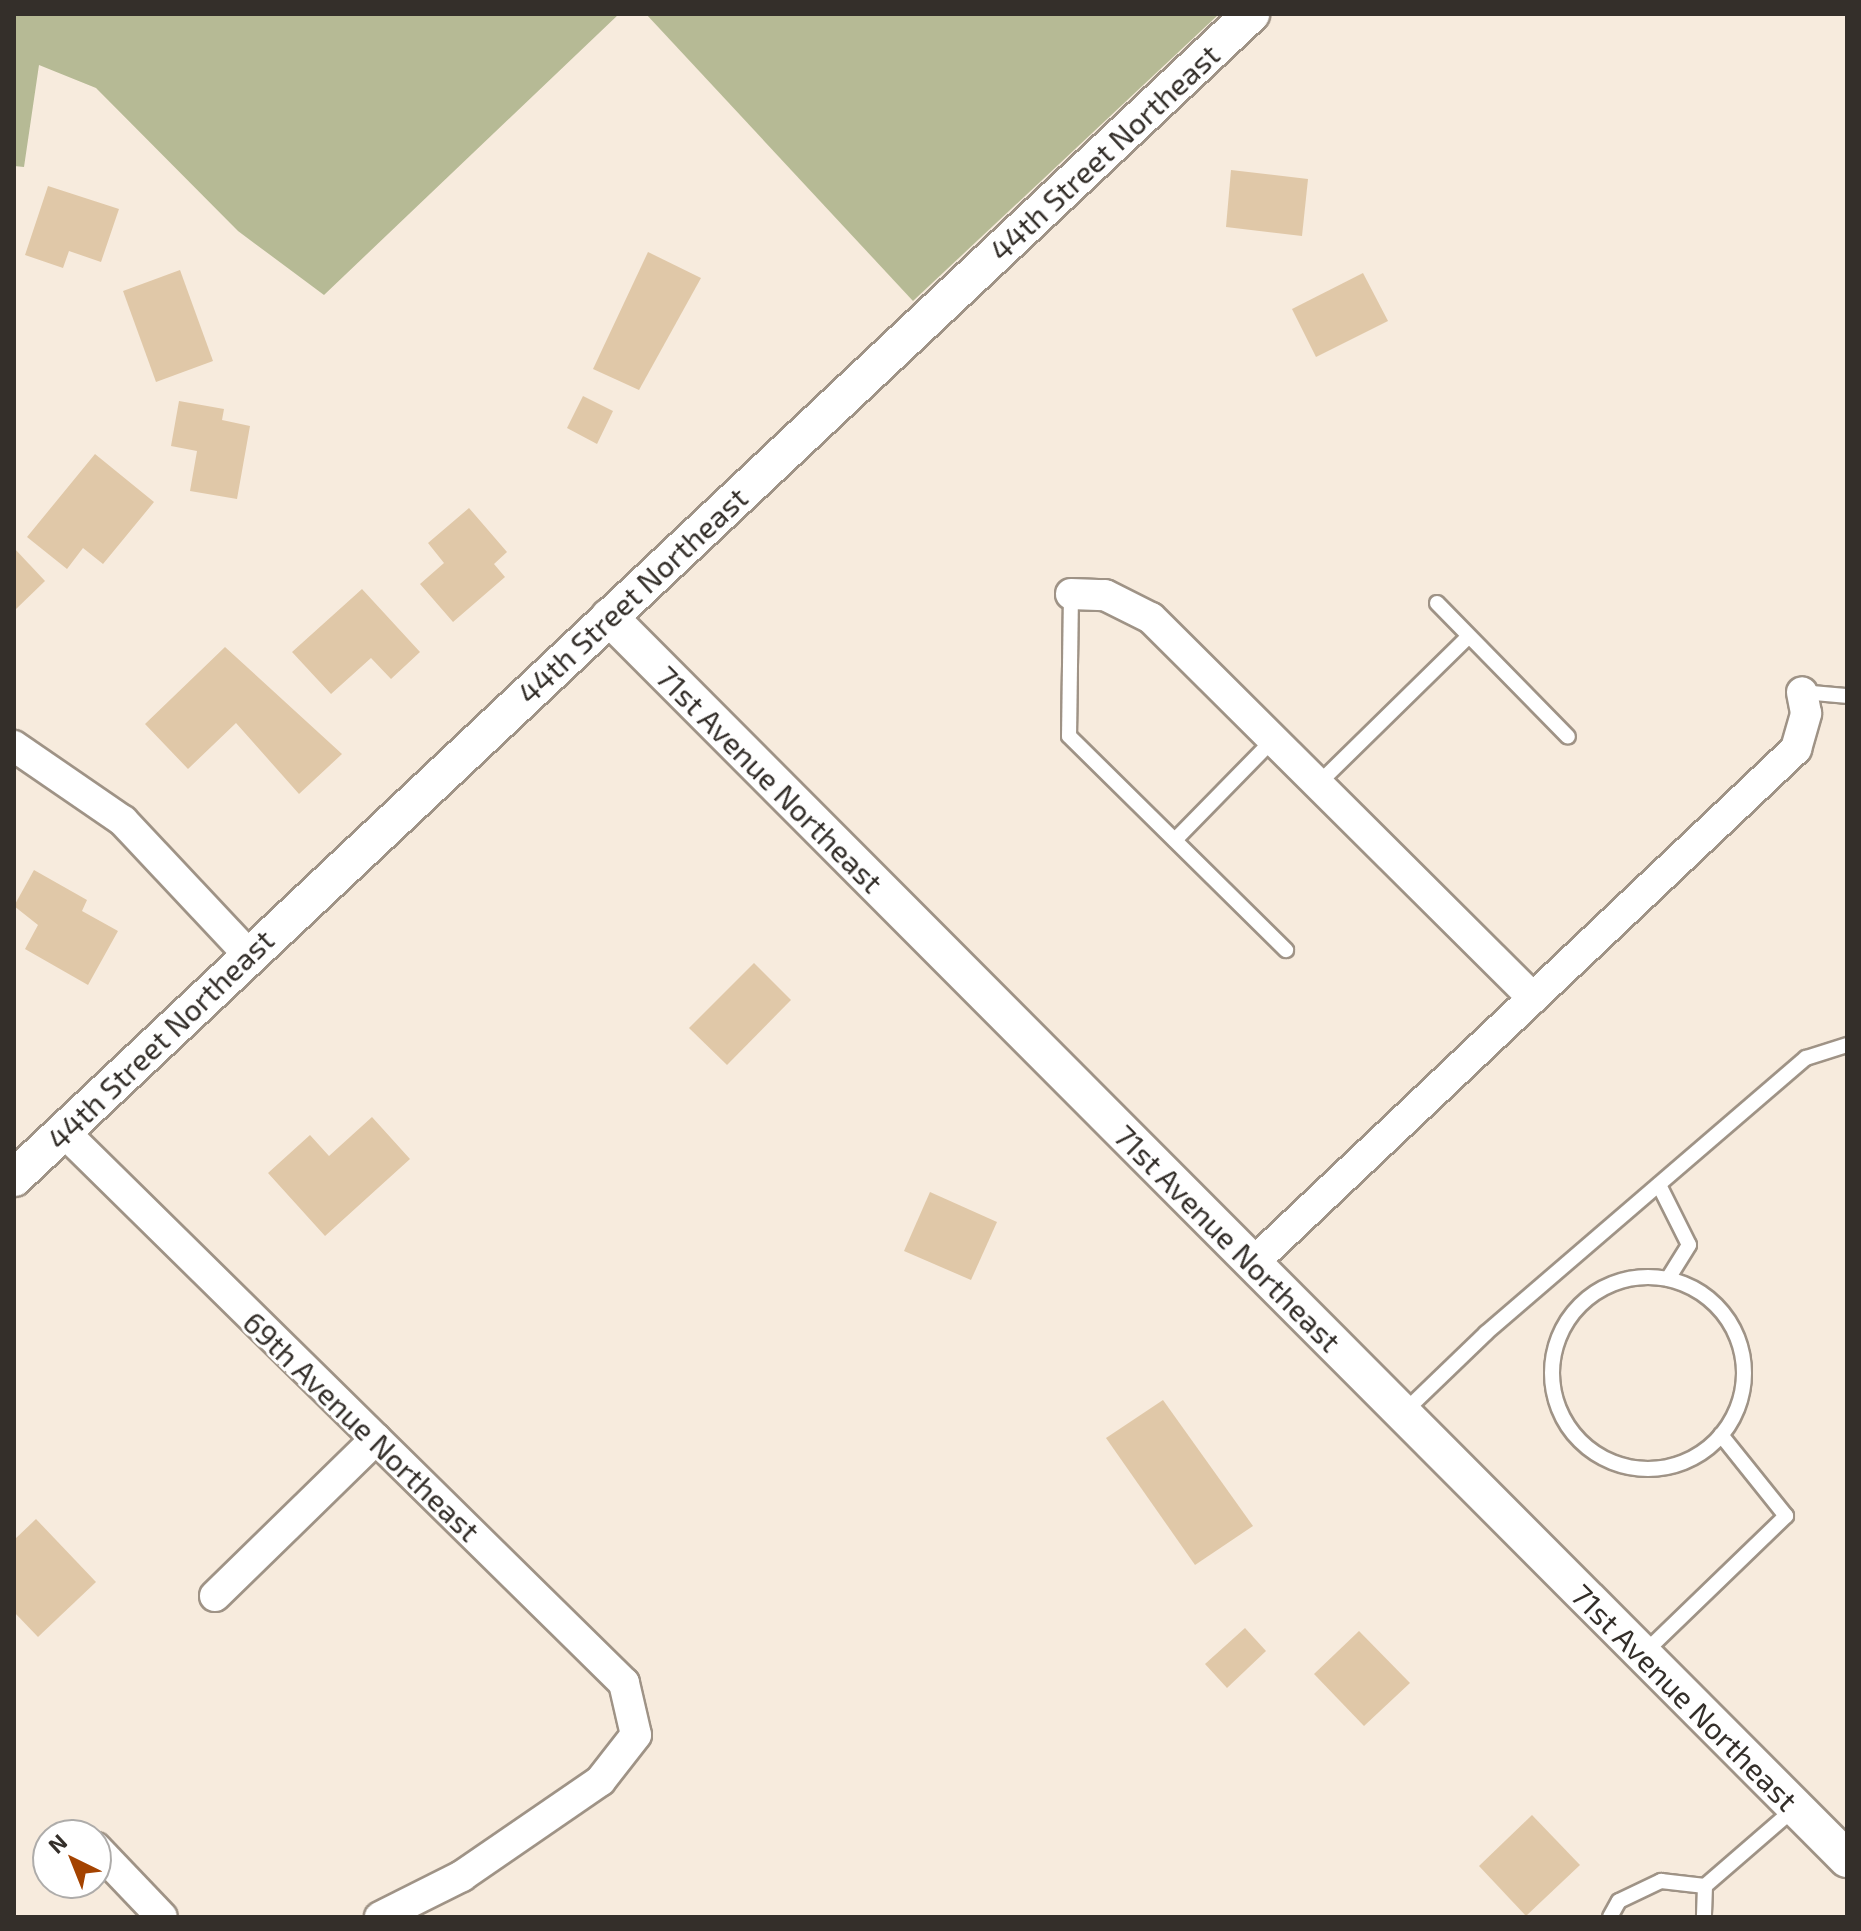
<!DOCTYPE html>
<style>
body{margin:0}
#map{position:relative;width:1861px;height:1931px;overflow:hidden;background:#f7ebdd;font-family:"Exo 2",sans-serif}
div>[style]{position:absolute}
.forest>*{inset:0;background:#b6ba95}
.building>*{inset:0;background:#e0c8a8}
.roads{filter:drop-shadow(2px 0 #9f9386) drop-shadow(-2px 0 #9f9386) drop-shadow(0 2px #9f9386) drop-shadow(0 -2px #9f9386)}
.service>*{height:14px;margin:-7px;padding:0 7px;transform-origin:7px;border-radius:7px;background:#fff}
.service>.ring{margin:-7px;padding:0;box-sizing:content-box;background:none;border:14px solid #fff;border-radius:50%}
.minor>*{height:30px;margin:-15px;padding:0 15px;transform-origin:15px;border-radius:15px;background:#fff}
.tertiary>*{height:36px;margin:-18px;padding:0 18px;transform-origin:18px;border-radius:18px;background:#fff}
span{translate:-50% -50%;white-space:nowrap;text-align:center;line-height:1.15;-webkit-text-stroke:6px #fff;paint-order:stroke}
.street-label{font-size:30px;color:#342f2a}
.frame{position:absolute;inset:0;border:16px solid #342f2a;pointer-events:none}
.north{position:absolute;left:32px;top:1819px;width:80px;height:80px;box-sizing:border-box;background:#fff;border:2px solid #aeacaa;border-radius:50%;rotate:317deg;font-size:22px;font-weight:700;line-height:32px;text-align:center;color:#342f2a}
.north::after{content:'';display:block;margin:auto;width:28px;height:36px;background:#a44300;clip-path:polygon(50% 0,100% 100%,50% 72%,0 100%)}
</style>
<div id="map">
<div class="forest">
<i style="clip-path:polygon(14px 14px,619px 14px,324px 295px,238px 231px,96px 88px,39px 65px,24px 167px,14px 166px)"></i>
<i style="clip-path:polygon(646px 14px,1219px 14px,913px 301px)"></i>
</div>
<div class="building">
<i style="clip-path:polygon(1231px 170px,1308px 179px,1302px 236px,1226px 227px)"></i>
<i style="clip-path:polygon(48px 186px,119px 209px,101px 262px,69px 251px,63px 268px,25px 255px)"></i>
<i style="clip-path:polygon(648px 252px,701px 278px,639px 390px,593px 369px)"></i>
<i style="clip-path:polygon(180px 270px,213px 361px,156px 382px,123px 291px)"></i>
<i style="clip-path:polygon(1363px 273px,1388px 321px,1316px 357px,1292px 309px)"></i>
<i style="clip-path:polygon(583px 396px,613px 411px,597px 444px,567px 428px)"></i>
<i style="clip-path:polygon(179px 401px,224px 409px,222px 420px,250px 426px,237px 499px,190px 491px,197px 451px,171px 446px)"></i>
<i style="clip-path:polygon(95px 454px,154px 502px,103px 564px,83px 548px,67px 569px,27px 537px)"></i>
<i style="clip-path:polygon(469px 508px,507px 552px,494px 564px,505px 577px,453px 622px,420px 584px,444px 563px,428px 543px)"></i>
<i style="clip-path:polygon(14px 548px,45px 581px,14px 611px)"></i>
<i style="clip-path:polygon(362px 589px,420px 652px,391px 679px,371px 658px,331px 694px,292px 652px)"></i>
<i style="clip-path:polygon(225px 647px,342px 754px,299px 794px,236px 723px,188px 769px,145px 724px)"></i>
<i style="clip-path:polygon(34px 870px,87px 900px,82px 911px,118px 931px,88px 985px,25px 949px,38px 925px,14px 906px)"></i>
<i style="clip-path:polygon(754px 963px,791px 1000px,727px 1065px,689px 1028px)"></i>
<i style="clip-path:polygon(372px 1117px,410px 1159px,325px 1236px,268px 1173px,310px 1135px,329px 1156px)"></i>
<i style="clip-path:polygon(930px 1192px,997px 1222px,971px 1280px,904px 1251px)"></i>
<i style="clip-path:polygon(1163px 1400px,1253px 1526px,1195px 1565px,1106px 1438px)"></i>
<i style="clip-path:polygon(36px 1519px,96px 1582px,38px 1637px,14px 1612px,14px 1540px)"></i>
<i style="clip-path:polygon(1245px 1628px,1266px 1651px,1227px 1688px,1205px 1664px)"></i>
<i style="clip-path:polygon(1359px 1631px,1410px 1683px,1364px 1726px,1314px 1674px)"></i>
<i style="clip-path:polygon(1532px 1815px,1580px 1865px,1526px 1916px,1479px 1866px)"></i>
</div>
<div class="roads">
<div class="service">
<i style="left:1071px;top:594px;width:142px;rotate:90.8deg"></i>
<i style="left:1069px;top:736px;width:305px;rotate:44.6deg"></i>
<i style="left:1437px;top:603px;width:187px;rotate:45.6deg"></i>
<i style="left:1802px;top:692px;width:45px;rotate:5.1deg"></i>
<i style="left:1318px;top:784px;width:211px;rotate:-44.4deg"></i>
<i style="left:1175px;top:840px;width:140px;rotate:-45.6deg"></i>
<i style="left:1659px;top:1185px;width:67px;rotate:63.4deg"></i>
<i style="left:1689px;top:1245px;width:40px;rotate:122deg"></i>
<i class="ring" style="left:1552px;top:1277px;width:178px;height:178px"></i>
<i style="left:1403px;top:1413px;width:115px;rotate:-43.9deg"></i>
<i style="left:1486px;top:1333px;width:422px;rotate:-40.7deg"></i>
<i style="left:1806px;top:1058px;width:43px;rotate:-17.6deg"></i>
<i style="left:1643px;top:1654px;width:199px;rotate:-44deg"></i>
<i style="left:1786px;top:1516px;width:104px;rotate:-128.7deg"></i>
<i style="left:1705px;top:1886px;width:119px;rotate:-40.9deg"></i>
<i style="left:1610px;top:1917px;width:18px;rotate:-61deg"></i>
<i style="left:1619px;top:1901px;width:47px;rotate:-25.5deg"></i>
<i style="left:1661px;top:1881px;width:44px;rotate:6.5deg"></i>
<i style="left:1705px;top:1886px;width:31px;rotate:92deg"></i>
</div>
<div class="minor">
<i style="left:1071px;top:594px;width:34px;rotate:2deg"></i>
<i style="left:1105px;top:595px;width:51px;rotate:26.6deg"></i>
<i style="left:1151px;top:618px;width:539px;rotate:44.85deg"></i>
<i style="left:14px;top:746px;width:132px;rotate:34.5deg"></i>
<i style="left:123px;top:821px;width:183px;rotate:46.8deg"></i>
<i style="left:63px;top:1131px;width:787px;rotate:44.54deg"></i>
<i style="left:624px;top:1683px;width:53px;rotate:77deg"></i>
<i style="left:636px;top:1735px;width:58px;rotate:128deg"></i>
<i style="left:600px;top:1781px;width:168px;rotate:145.5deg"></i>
<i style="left:462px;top:1876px;width:92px;rotate:153.4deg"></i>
<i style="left:1253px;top:1263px;width:748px;rotate:-43.43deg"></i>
<i style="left:1796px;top:749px;width:37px;rotate:-74deg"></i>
<i style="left:1806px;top:713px;width:21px;rotate:-101deg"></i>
<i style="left:215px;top:1596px;width:225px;rotate:-44.3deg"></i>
<i style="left:96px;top:1848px;width:95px;rotate:46.3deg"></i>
</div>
<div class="tertiary">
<i style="left:609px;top:617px;width:1754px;rotate:45.09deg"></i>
<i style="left:14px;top:1178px;width:1699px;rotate:-43.26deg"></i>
</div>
</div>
<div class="street-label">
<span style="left:1104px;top:152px;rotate:-43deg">44th Street Northeast</span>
<span style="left:632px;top:595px;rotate:-43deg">44th Street Northeast</span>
<span style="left:770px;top:779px;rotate:45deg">71st Avenue Northeast</span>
<span style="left:160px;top:1039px;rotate:-44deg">44th Street Northeast</span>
<span style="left:1228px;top:1238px;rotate:45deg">71st Avenue Northeast</span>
<span style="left:362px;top:1426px;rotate:44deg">69th Avenue Northeast</span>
<span style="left:1685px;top:1697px;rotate:45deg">71st Avenue Northeast</span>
</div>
<div class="frame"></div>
<div class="north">N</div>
</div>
